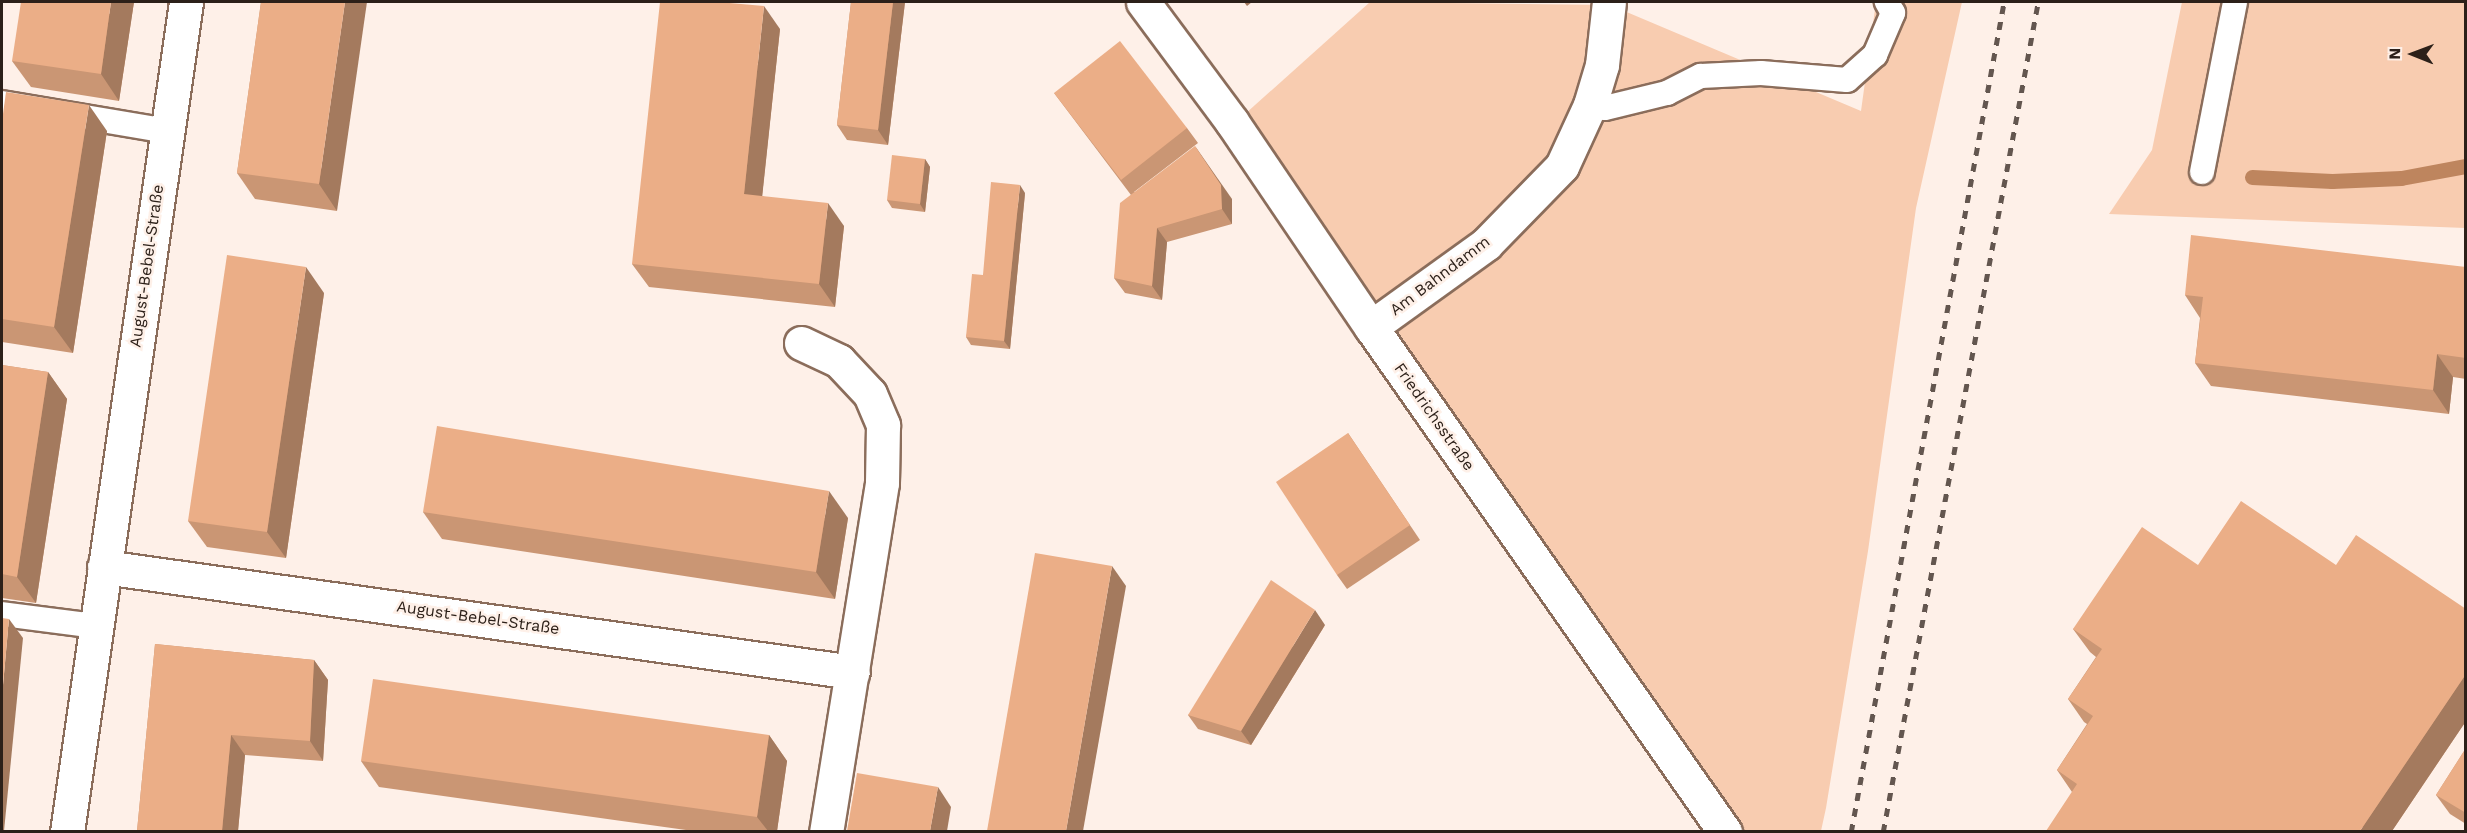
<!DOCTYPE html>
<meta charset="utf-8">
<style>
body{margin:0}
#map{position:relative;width:2467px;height:833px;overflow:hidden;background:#fef0e8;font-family:"Work Sans",sans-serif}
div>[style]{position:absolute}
.green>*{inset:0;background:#f8ccb0}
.stream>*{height:15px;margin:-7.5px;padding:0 7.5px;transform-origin:7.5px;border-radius:7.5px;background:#be855e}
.roads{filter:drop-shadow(2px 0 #8b6d5b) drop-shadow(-2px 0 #8b6d5b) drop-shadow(0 2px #8b6d5b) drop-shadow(0 -2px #8b6d5b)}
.service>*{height:24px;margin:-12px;padding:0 12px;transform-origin:12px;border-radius:12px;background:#fff}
.minor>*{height:33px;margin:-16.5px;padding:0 16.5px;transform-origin:16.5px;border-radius:16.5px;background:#fff}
.rail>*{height:4.5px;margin-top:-2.25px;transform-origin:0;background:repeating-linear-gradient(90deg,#63564f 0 8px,transparent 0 16px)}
.wall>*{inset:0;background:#ca9674}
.shaded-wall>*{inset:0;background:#a47a5e}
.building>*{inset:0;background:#ebae87}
span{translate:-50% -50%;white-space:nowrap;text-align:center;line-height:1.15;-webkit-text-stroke:5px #fef0e8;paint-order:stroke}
.street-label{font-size:16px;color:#2c2019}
.frame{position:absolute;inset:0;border:3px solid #2c2019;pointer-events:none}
.north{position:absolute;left:2383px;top:24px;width:60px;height:60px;-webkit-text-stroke:4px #fef0e8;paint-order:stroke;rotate:271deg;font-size:16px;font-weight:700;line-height:24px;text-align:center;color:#2c2019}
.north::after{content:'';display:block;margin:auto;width:21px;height:27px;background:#2c2019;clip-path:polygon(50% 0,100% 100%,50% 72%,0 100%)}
</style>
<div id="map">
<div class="green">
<i style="clip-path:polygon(1370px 2px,1608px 5px,1560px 165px,1371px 325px,1235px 123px)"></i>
<i style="clip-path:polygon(1876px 2px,1962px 2px,1916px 208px,1868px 551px,1826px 808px,1821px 831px,1728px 831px,1374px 328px,1564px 167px,1610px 5px,1861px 111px)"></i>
<i style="clip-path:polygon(2182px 2px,2465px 2px,2465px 228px,2109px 214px,2152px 150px)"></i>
</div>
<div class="stream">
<i style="left:2252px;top:177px;width:80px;rotate:2.9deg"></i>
<i style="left:2332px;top:181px;width:69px;rotate:-2.5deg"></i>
<i style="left:2401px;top:178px;width:66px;rotate:-10.5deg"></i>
</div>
<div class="roads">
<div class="service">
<i style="left:2px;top:103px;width:167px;rotate:9.6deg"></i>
<i style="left:1590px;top:105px;width:15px;rotate:11deg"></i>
<i style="left:1605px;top:108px;width:64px;rotate:-13.6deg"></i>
<i style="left:1667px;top:93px;width:38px;rotate:-27deg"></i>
<i style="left:1701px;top:76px;width:60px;rotate:-2.9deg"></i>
<i style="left:1761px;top:73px;width:86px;rotate:4.7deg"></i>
<i style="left:1847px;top:80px;width:38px;rotate:-42deg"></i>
<i style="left:1875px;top:55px;width:46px;rotate:-66.8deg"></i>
<i style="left:1893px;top:13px;width:13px;rotate:-119deg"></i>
<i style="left:2202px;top:172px;width:173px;rotate:-79deg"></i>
<i style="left:2px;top:614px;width:95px;rotate:7.3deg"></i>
</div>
<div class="minor">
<i style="left:1143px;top:2px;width:149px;rotate:53.4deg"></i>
<i style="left:1232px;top:122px;width:248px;rotate:55.9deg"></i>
<i style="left:1371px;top:327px;width:617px;rotate:54.97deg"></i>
<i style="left:1371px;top:327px;width:142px;rotate:-35.8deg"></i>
<i style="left:1486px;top:244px;width:109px;rotate:-45.7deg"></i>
<i style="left:1562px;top:166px;width:67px;rotate:-65.3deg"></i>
<i style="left:1590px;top:105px;width:42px;rotate:-73.3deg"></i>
<i style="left:1602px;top:65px;width:63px;rotate:-83.7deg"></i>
<i style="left:801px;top:343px;width:42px;rotate:25.3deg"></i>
<i style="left:839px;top:361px;width:45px;rotate:46.8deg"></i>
<i style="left:870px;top:394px;width:34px;rotate:67deg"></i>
<i style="left:883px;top:425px;width:58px;rotate:91deg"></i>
<i style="left:882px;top:483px;width:353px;rotate:99.1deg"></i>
<i style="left:104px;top:567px;width:756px;rotate:7.98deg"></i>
<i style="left:67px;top:832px;width:838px;rotate:-81.84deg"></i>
</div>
</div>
<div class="rail">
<i style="left:1851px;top:832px;width:844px;rotate:-79.56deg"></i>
<i style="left:1883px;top:832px;width:844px;rotate:-79.42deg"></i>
</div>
<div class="wall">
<i style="clip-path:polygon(134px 2px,119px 101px,31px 87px,12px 61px)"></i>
<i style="clip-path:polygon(261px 2px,337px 211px,255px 199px,237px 173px)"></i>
<i style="clip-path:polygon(851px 2px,905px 2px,888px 145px,847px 140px,837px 125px)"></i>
<i style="clip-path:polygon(780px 29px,762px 196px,844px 226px,835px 307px,649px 287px,632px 264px)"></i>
<i style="clip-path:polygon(1054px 93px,1187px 128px,1198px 143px,1134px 192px,1232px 199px,1232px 224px,1167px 242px,1162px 300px,1125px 293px,1114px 278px,1131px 195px)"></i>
<i style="clip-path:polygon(2px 121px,107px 131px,73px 353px,2px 342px)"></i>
<i style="clip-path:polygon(925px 159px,930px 167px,925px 212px,892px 208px,887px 200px)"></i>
<i style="clip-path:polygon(1025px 193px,1010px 349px,971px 345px,966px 337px,983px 275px)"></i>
<i style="clip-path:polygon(2466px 267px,2466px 379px,2453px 377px,2449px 414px,2211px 386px,2195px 363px,2200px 318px,2185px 295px)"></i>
<i style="clip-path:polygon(324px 293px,286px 558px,207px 547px,188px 521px)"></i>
<i style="clip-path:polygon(2px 365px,48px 372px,67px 399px,36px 603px,2px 598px)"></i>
<i style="clip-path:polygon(1348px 433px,1420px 540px,1347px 589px,1337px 575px)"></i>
<i style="clip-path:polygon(423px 512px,848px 518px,835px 599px,442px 539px)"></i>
<i style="clip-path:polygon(2198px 565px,2336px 565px,2466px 609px,2466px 721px,2392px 831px,2072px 792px,2057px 770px,2087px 724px,2084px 722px,2068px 699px,2096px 657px,2090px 652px,2073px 629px)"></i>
<i style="clip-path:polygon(1325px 625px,1251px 745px,1198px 729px,1188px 715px)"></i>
<i style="clip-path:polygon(155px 644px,314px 660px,328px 680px,323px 761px,245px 755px,238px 831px,137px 831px)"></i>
<i style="clip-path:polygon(769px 735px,787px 761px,777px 831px,693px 831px,379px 787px,361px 761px)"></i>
<i style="clip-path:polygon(2466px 748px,2466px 824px,2450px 814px,2436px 795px)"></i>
</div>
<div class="shaded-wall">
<i style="clip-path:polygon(111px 2px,134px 2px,119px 101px,101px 74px)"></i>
<i style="clip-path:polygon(345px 2px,367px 2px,337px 211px,319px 184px)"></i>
<i style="clip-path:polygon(893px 2px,905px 2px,888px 145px,878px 130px)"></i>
<i style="clip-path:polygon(1244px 2px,1252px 2px,1247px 6px)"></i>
<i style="clip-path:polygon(764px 6px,780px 29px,760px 217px,744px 194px)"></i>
<i style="clip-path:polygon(89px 105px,107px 131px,73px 353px,54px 327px)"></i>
<i style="clip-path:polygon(1195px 146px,1232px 199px,1232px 224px,1222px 209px)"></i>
<i style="clip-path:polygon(925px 159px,930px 167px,925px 212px,920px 204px)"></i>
<i style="clip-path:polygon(1020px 185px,1025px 193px,1010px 349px,1004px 341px)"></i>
<i style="clip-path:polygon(828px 203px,844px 226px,835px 307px,819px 284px)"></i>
<i style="clip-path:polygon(1157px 228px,1167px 242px,1162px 300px,1152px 286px)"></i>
<i style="clip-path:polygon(306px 267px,324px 293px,286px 558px,267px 532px)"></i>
<i style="clip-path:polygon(2437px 354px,2453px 377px,2449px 414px,2433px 390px)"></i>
<i style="clip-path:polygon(48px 372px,67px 399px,36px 603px,17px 577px)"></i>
<i style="clip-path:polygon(829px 491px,848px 518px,835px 599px,816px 572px)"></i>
<i style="clip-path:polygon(1112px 566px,1126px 586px,1083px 831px,1066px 831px)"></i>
<i style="clip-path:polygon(1315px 610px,1325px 625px,1251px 745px,1241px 731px)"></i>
<i style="clip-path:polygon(9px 619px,23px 638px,4px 831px,2px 831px,2px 696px)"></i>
<i style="clip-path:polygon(314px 660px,328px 680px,323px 761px,310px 741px)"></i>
<i style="clip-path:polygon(2466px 674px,2466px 721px,2392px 831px,2360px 831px)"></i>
<i style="clip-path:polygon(231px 735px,245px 755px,238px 831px,222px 831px)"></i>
<i style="clip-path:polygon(769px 735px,787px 761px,777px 831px,768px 831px,757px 817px)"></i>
<i style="clip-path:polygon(938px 787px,951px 807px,947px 831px,930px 831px)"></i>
</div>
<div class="building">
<i style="clip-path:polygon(21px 2px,111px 2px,101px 74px,12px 61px)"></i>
<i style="clip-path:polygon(261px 2px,345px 2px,319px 184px,237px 173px)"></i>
<i style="clip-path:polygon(660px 2px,718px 2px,764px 6px,744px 194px,828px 203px,819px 284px,632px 264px)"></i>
<i style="clip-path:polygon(851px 2px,893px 2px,878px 130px,837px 125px)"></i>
<i style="clip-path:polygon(1120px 41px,1187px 128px,1121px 180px,1054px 93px)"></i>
<i style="clip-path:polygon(6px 92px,89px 105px,54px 327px,2px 319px,2px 121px)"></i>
<i style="clip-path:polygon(1195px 146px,1221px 185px,1222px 209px,1157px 228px,1152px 286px,1114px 278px,1120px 203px)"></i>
<i style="clip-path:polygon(892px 155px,925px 159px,920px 204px,887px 200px)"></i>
<i style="clip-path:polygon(991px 182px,1020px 185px,1004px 341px,966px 337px,972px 274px,983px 275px)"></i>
<i style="clip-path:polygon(2191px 235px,2466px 267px,2466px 358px,2437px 354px,2433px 390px,2195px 363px,2203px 297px,2185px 295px)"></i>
<i style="clip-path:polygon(227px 255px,306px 267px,267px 532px,188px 521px)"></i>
<i style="clip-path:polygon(2px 365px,48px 372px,17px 577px,2px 574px)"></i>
<i style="clip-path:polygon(437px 426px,829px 491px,816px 572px,423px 512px)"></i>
<i style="clip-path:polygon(1348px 433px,1410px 525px,1337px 575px,1276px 482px)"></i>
<i style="clip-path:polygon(2241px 501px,2336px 565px,2356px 535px,2466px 609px,2466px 674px,2360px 831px,2046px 831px,2077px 784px,2057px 770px,2093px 716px,2068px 699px,2102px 649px,2073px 629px,2142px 527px,2198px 565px)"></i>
<i style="clip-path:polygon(1035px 553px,1112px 566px,1066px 831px,987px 831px)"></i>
<i style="clip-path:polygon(1271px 580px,1315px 610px,1241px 731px,1188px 715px)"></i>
<i style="clip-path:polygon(2px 618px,9px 619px,2px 696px)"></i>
<i style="clip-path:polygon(155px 644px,314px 660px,310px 741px,231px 735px,222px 831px,137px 831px)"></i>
<i style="clip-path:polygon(373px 679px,769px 735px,757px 817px,361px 761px)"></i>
<i style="clip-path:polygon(2466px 748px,2466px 813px,2436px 795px)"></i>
<i style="clip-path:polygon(857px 773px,938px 787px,930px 831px,847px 831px)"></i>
</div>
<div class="street-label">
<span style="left:147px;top:266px;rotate:-82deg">August-Bebel-Straße</span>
<span style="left:1440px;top:276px;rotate:-37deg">Am Bahndamm</span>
<span style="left:1434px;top:417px;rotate:55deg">Friedrichsstraße</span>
<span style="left:478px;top:618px;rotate:8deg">August-Bebel-Straße</span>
</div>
<div class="frame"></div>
<div class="north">N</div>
</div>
